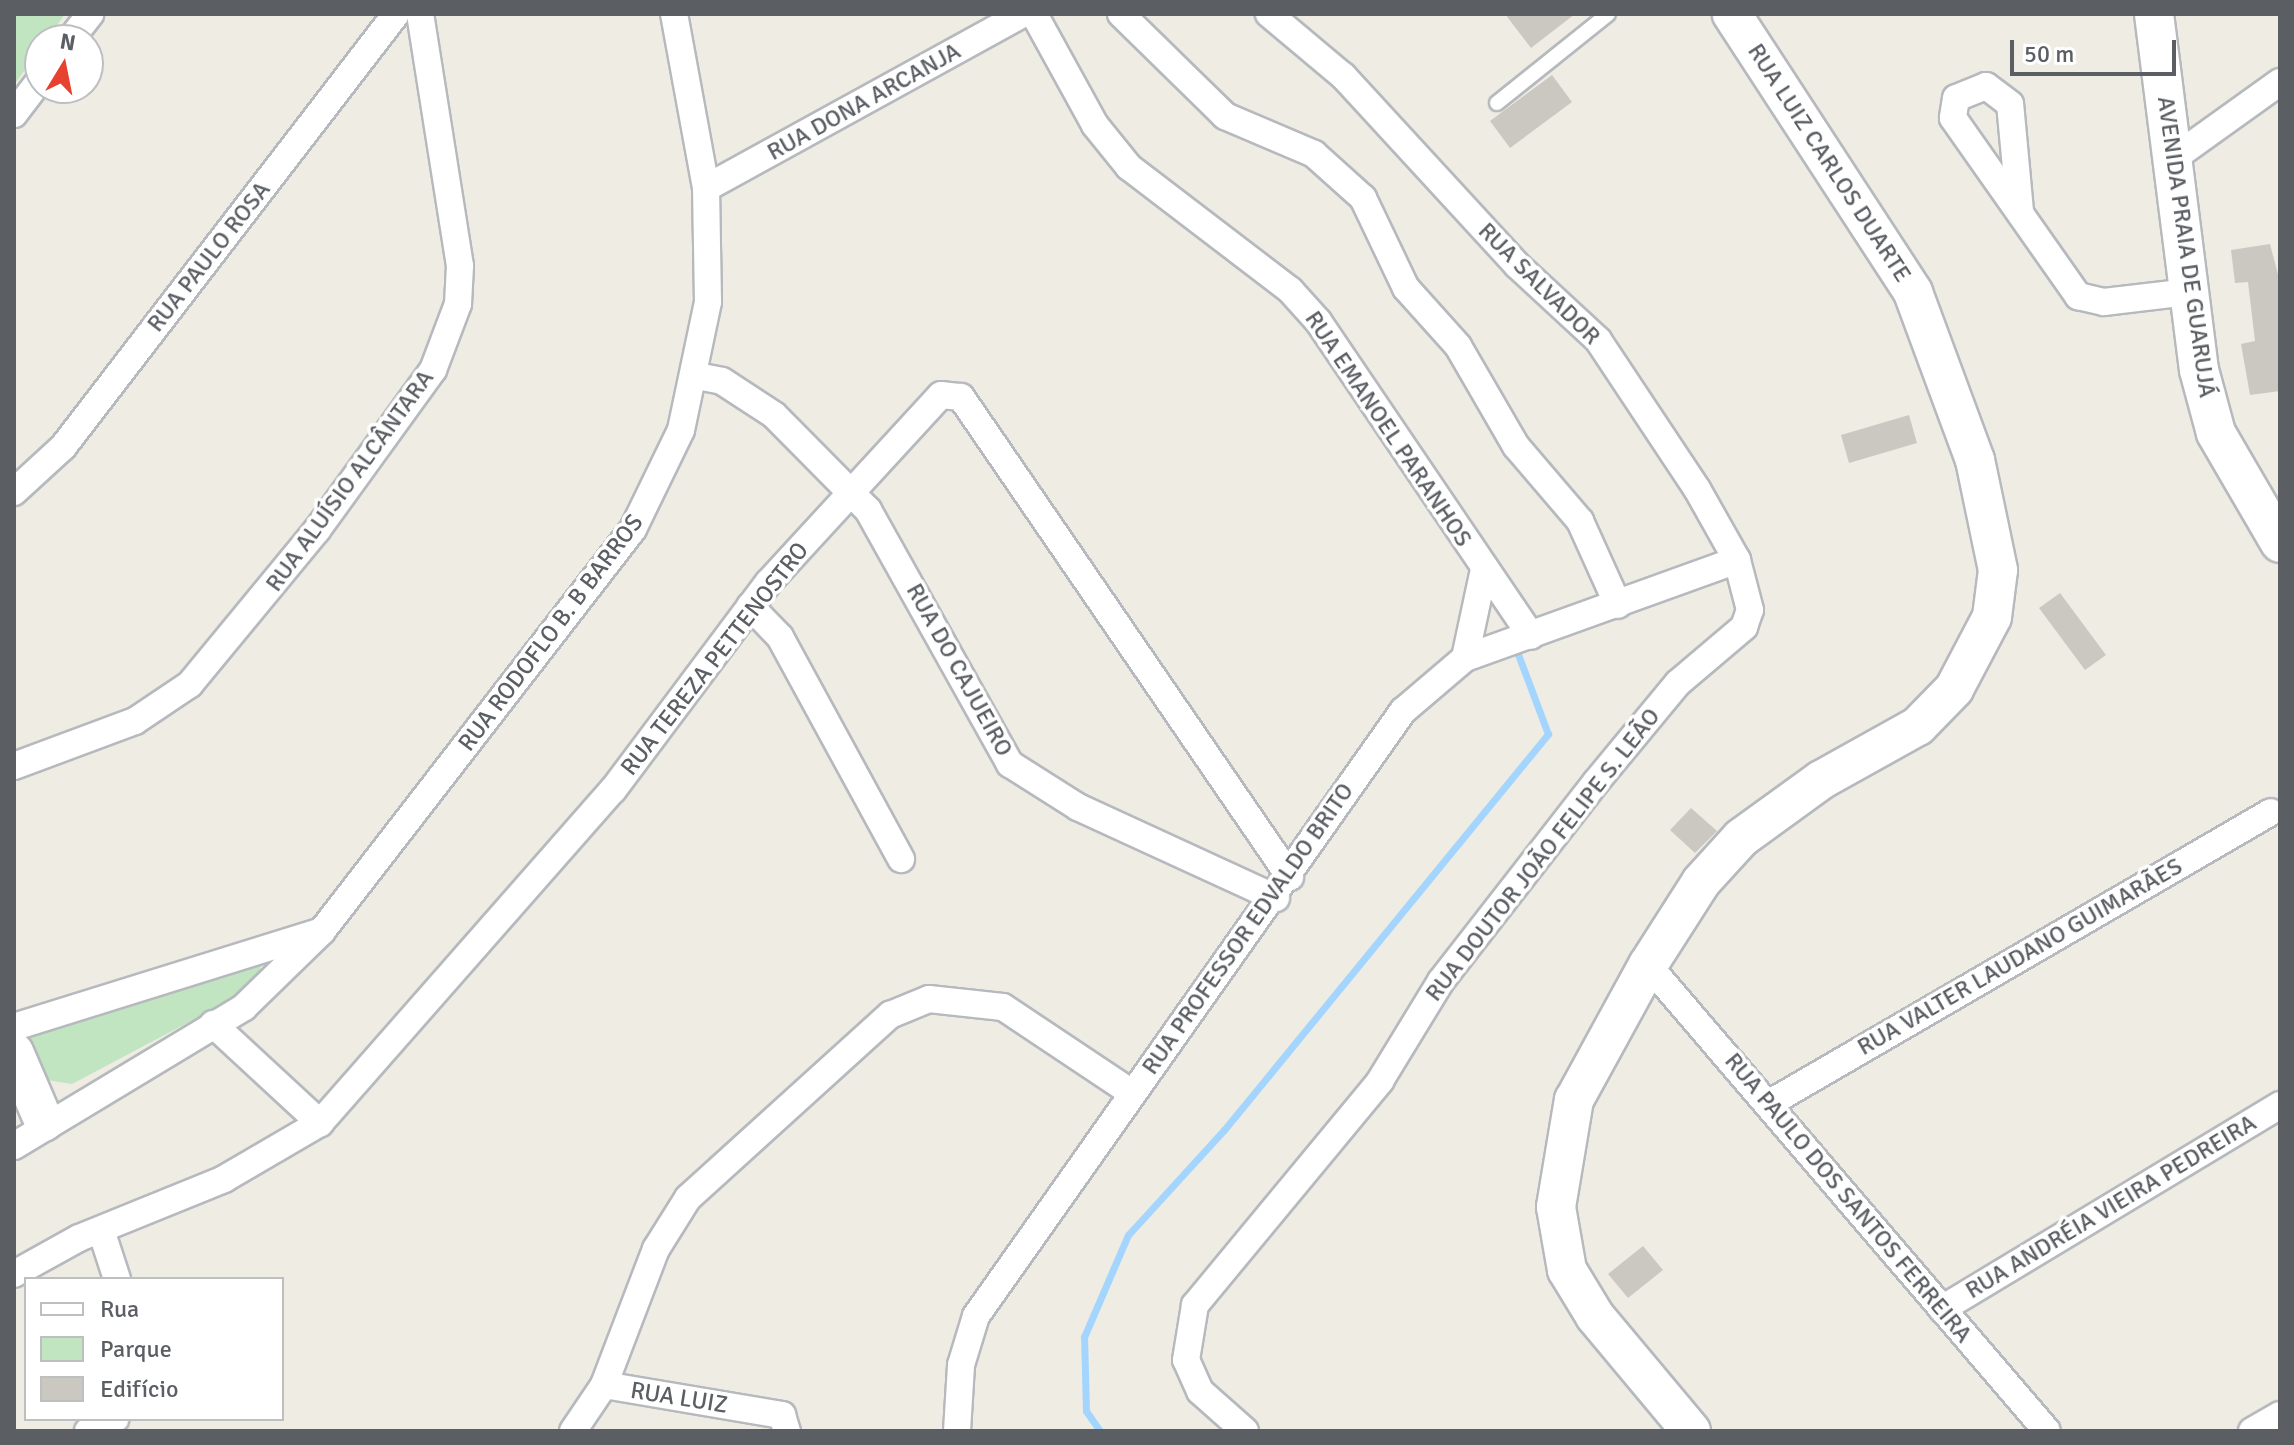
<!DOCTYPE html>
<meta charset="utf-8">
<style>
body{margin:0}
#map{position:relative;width:2294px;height:1445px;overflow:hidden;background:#eeece3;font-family:Signika,sans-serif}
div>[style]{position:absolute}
.green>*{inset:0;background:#c0e5c0}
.stream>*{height:7px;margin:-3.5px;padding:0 3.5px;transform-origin:3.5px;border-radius:3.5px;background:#a3d5fe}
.building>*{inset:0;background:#cbc8c2}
.roads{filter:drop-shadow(2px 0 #b6b9bd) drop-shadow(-2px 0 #b6b9bd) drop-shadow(0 2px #b6b9bd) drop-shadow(0 -2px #b6b9bd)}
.lane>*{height:14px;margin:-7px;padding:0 7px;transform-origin:7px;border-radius:7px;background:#fff}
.street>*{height:26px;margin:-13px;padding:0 13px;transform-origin:13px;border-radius:13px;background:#fff}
.secondary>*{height:38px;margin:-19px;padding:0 19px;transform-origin:19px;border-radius:19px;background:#fff}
span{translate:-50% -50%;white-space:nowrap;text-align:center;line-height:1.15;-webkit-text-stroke:7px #fff;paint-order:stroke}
.street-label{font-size:24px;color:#5b5f64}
.frame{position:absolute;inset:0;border:16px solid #5b5f64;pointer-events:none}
.legend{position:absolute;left:24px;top:1277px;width:260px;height:144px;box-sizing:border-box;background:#fff;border:2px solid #bdbfc1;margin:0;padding:10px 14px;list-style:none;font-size:24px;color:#5b5f64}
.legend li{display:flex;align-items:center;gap:16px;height:40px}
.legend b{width:40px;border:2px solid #bdbfc1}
.north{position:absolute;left:24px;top:24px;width:80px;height:80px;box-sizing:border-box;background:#fff;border:2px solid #bdbfc1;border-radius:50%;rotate:10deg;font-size:22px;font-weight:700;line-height:32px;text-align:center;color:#5b5f64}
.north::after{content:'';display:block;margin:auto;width:28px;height:36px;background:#e74130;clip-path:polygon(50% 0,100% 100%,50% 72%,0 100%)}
.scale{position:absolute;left:2010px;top:40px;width:166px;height:36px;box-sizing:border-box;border:4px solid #5b5f64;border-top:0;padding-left:10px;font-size:24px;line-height:28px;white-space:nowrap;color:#5b5f64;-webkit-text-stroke:6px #fff;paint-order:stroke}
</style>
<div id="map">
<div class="green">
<i style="clip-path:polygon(14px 14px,65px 14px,14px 85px)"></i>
<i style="clip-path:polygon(264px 958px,253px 988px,72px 1084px,34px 1078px,14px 1036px)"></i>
</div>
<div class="stream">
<i style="left:1100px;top:1431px;width:24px;rotate:-125deg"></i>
<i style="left:1086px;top:1411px;width:74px;rotate:-91.5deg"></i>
<i style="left:1084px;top:1337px;width:111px;rotate:-66.7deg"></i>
<i style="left:1128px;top:1235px;width:142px;rotate:-47.6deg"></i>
<i style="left:1224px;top:1130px;width:512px;rotate:-50.71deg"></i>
<i style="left:1548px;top:734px;width:94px;rotate:-110.6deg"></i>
</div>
<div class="building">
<i style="clip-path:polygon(1505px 14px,1575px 14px,1531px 48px)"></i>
<i style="clip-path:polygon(1552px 75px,1572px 102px,1510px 148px,1490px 121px)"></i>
<i style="clip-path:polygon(2270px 244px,2280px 282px,2280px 391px,2250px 395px,2241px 344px,2255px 341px,2248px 282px,2235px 283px,2231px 250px)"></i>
<i style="clip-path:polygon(1909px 415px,1917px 443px,1849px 463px,1841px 435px)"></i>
<i style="clip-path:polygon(2060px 593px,2106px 655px,2085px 670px,2039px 608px)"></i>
<i style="clip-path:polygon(1691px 808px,1717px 831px,1695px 853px,1670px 830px)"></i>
<i style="clip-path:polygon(1643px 1246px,1663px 1270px,1628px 1298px,1608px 1274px)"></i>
</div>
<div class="roads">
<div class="lane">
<i style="left:1497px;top:103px;width:142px;rotate:-38.7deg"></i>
</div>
<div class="street">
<i style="left:1034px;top:14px;width:127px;rotate:61.2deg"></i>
<i style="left:1095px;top:125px;width:54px;rotate:51deg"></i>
<i style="left:1129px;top:167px;width:203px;rotate:37.4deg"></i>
<i style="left:1290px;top:290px;width:42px;rotate:47.9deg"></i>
<i style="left:1318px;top:321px;width:380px;rotate:55.9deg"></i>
<i style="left:1121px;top:14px;width:146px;rotate:44.4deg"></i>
<i style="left:1225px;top:116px;width:97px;rotate:23.1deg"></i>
<i style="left:1314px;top:154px;width:66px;rotate:41.9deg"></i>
<i style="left:1363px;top:198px;width:100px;rotate:64.5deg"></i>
<i style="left:1406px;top:288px;width:78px;rotate:48.1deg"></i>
<i style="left:1458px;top:346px;width:116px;rotate:59.9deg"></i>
<i style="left:1516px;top:446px;width:99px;rotate:49.5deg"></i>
<i style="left:1580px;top:521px;width:92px;rotate:65.7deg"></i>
<i style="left:70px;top:40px;width:33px;rotate:-52deg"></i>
<i style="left:14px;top:114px;width:43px;rotate:-52.6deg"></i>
<i style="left:2171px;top:160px;width:134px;rotate:-35.6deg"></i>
<i style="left:706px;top:188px;width:361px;rotate:-28.8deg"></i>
<i style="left:2020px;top:211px;width:107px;rotate:-95.3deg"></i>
<i style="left:2010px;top:104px;width:30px;rotate:-143deg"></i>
<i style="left:1986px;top:86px;width:32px;rotate:158deg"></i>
<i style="left:1956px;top:98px;width:20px;rotate:99deg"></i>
<i style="left:1953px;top:118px;width:218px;rotate:54.9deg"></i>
<i style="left:2078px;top:296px;width:27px;rotate:13deg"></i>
<i style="left:2104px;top:302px;width:86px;rotate:-6.7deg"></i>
<i style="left:697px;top:376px;width:25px;rotate:11deg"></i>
<i style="left:722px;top:381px;width:62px;rotate:33.2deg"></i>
<i style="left:774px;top:415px;width:134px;rotate:45.3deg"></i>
<i style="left:868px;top:510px;width:291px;rotate:60.8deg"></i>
<i style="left:1010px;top:764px;width:80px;rotate:32.3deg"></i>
<i style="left:1078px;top:807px;width:218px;rotate:24.7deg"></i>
<i style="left:14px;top:492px;width:67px;rotate:-42.6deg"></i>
<i style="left:63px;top:447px;width:546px;rotate:-52.44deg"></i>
<i style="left:750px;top:606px;width:43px;rotate:45.9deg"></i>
<i style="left:780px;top:637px;width:253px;rotate:61.4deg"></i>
<i style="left:1465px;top:658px;width:91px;rotate:-77.9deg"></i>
<i style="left:14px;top:766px;width:129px;rotate:-20.4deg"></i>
<i style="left:135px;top:721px;width:66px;rotate:-33.9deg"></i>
<i style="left:190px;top:684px;width:200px;rotate:-50.5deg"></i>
<i style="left:317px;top:530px;width:198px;rotate:-54.1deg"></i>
<i style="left:433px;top:370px;width:71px;rotate:-69.3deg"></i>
<i style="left:458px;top:304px;width:38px;rotate:-87deg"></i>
<i style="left:460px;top:266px;width:255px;rotate:-99deg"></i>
<i style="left:1648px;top:965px;width:613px;rotate:49.43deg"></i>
<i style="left:213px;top:1024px;width:146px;rotate:42.8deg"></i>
<i style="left:14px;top:1027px;width:323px;rotate:-17.3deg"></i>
<i style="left:322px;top:931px;width:508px;rotate:-52.27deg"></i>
<i style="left:633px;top:529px;width:110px;rotate:-64.1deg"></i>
<i style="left:681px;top:430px;width:131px;rotate:-78.1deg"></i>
<i style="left:708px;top:302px;width:114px;rotate:-91deg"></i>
<i style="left:706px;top:188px;width:177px;rotate:-100.4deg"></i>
<i style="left:1770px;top:1103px;width:579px;rotate:-30.15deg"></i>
<i style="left:14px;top:1146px;width:269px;rotate:-31.1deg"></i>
<i style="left:244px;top:1007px;width:107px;rotate:-44.2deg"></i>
<i style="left:101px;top:1230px;width:52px;rotate:71.9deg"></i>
<i style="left:14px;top:1274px;width:74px;rotate:-29deg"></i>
<i style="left:79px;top:1238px;width:157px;rotate:-22.1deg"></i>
<i style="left:224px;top:1179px;width:111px;rotate:-30.3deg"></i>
<i style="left:320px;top:1123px;width:444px;rotate:-48.7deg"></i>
<i style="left:613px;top:790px;width:259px;rotate:-53.2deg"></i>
<i style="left:768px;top:583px;width:255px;rotate:-47.4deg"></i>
<i style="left:941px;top:395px;width:20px;rotate:6deg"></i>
<i style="left:961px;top:397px;width:582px;rotate:55.57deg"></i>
<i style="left:1942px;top:1309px;width:395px;rotate:-31.1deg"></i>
<i style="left:604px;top:1385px;width:181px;rotate:9.6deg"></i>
<i style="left:782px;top:1415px;width:17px;rotate:73deg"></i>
<i style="left:88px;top:1431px;width:30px;rotate:-24deg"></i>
<i style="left:573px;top:1431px;width:55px;rotate:-56deg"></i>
<i style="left:604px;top:1385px;width:146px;rotate:-69.1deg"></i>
<i style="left:656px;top:1249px;width:60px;rotate:-57.9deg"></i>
<i style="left:688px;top:1198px;width:273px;rotate:-42.2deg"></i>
<i style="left:890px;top:1015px;width:42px;rotate:-22.3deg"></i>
<i style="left:929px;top:999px;width:74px;rotate:6.2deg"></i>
<i style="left:1003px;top:1007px;width:155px;rotate:33.7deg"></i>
<i style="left:957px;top:1431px;width:66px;rotate:-86.5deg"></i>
<i style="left:961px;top:1365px;width:51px;rotate:-73deg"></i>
<i style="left:976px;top:1316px;width:741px;rotate:-54.79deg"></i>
<i style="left:1403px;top:711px;width:82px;rotate:-40.5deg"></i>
<i style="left:1465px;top:658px;width:289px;rotate:-19.8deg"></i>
<i style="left:1245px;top:1431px;width:60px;rotate:-138.4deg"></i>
<i style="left:1200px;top:1391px;width:34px;rotate:-114deg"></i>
<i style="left:1186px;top:1360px;width:56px;rotate:-80.7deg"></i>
<i style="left:1195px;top:1305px;width:291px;rotate:-50.4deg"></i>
<i style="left:1380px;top:1081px;width:117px;rotate:-58.6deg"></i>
<i style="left:1441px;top:981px;width:252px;rotate:-52.1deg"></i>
<i style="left:1596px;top:782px;width:129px;rotate:-50.4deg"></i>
<i style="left:1678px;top:683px;width:87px;rotate:-40.3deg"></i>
<i style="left:1744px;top:627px;width:18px;rotate:-71deg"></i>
<i style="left:1750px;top:610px;width:52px;rotate:-104.6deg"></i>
<i style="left:1737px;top:560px;width:81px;rotate:-119.4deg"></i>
<i style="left:1697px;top:489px;width:179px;rotate:-123.6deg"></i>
<i style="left:1598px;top:340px;width:110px;rotate:-137.2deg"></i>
<i style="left:1517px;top:265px;width:257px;rotate:-132.6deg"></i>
<i style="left:1343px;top:76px;width:97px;rotate:-140deg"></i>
<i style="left:2252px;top:1431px;width:32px;rotate:-30deg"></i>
</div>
<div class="secondary">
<i style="left:2154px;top:14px;width:359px;rotate:82.8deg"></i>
<i style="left:2199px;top:370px;width:65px;rotate:74.9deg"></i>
<i style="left:2216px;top:433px;width:127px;rotate:59.8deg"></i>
<i style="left:14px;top:1052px;width:76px;rotate:66.8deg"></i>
<i style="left:1691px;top:1431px;width:150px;rotate:-129.9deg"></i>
<i style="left:1595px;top:1316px;width:54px;rotate:-121.3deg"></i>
<i style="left:1567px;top:1270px;width:64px;rotate:-99.9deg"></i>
<i style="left:1556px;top:1207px;width:109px;rotate:-80.5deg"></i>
<i style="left:1574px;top:1100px;width:154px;rotate:-61.3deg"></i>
<i style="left:1648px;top:965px;width:98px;rotate:-57.4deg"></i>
<i style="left:1701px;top:882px;width:59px;rotate:-47.7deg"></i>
<i style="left:1741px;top:838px;width:99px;rotate:-35.9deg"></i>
<i style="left:1821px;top:780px;width:111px;rotate:-29.1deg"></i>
<i style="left:1918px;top:726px;width:52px;rotate:-45.8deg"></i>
<i style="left:1954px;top:689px;width:81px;rotate:-62.2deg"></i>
<i style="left:1992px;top:617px;width:47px;rotate:-82.7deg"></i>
<i style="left:1998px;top:570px;width:112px;rotate:-101.8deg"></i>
<i style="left:1975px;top:460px;width:179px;rotate:-110.3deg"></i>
<i style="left:1913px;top:292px;width:332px;rotate:-123.1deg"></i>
</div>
</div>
<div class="street-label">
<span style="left:864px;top:102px;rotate:-29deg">RUA DONA ARCANJA</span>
<span style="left:1829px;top:163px;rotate:57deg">RUA LUIZ CARLOS DUARTE</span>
<span style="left:2186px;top:247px;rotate:82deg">AVENIDA PRAIA DE GUARUJÁ</span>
<span style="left:209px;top:257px;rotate:-52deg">RUA PAULO ROSA</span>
<span style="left:1539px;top:284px;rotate:45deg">RUA SALVADOR</span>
<span style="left:1388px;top:429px;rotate:56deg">RUA EMANOEL PARANHOS</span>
<span style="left:350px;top:481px;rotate:-54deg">RUA ALUÍSIO ALCÂNTARA</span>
<span style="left:551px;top:633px;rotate:-53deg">RUA RODOFLO B. B BARROS</span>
<span style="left:715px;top:659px;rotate:-52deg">RUA TEREZA PETTENOSTRO</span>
<span style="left:959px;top:670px;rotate:61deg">RUA DO CAJUEIRO</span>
<span style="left:1543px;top:855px;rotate:-52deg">RUA DOUTOR JOÃO FELIPE S. LEÃO</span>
<span style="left:1248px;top:929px;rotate:-55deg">RUA PROFESSOR EDVALDO BRITO</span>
<span style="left:2020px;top:957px;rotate:-30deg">RUA VALTER LAUDANO GUIMARÃES</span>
<span style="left:1848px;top:1198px;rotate:50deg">RUA PAULO DOS SANTOS FERREIRA</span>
<span style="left:2111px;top:1207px;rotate:-31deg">RUA ANDRÉIA VIEIRA PEDREIRA</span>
<span style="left:679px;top:1398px;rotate:9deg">RUA LUIZ</span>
</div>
<div class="frame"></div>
<ul class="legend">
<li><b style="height:10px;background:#fff"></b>Rua</li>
<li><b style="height:22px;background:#c0e5c0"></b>Parque</li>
<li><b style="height:22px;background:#cbc8c2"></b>Edifício</li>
</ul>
<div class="north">N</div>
<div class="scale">50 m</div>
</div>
